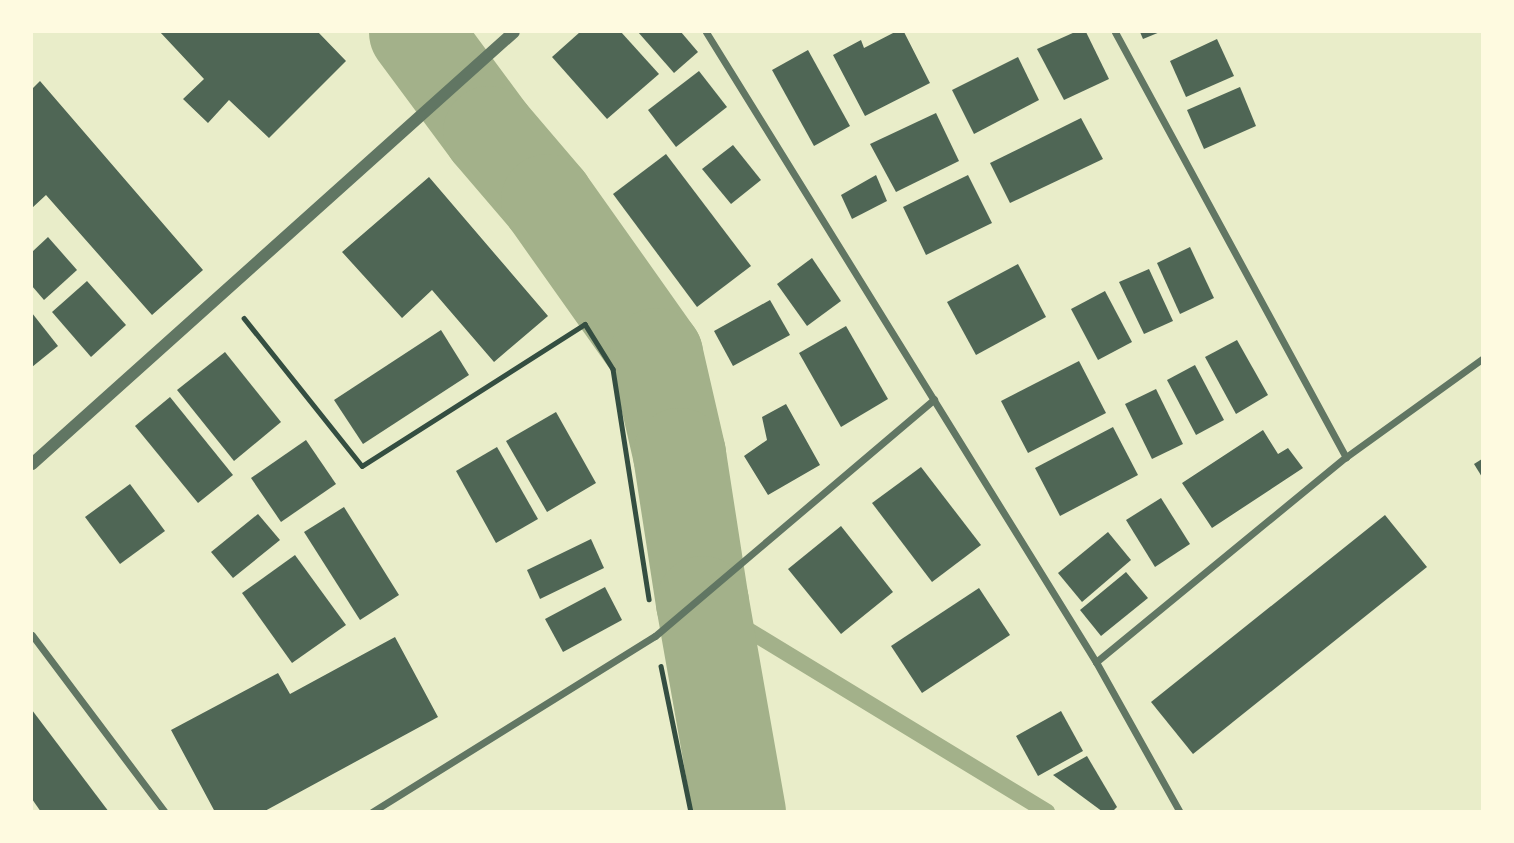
<!DOCTYPE html>
<style>
body{margin:0}
#map{position:relative;width:1514px;height:843px;overflow:hidden;background:#e9edc9;font-family:Literata,serif}
div>[style]{position:absolute}
.stream>*{height:16px;margin:-8px;padding:0 8px;transform-origin:8px;border-radius:8px;background:#a3b18a}
.river>*{height:93px;margin:-46.5px;padding:0 46.5px;transform-origin:46.5px;border-radius:46.5px;background:#a3b18a}
.building>*{inset:0;background:#4f6655}
.path>*{height:4.5px;margin:-2.25px;padding:0 2.25px;transform-origin:2.25px;border-radius:2.25px;background:#344e41}
.minor>*{height:7px;margin:-3.5px;padding:0 3.5px;transform-origin:3.5px;border-radius:3.5px;background:#617663}
.tertiary>*{height:12px;margin:-6px;padding:0 6px;transform-origin:6px;border-radius:6px;background:#617663}
span{translate:-50% -50%;white-space:nowrap;text-align:center;line-height:1.15;-webkit-text-stroke:7px #fefae0;paint-order:stroke}
.frame{position:absolute;inset:0;border:33px solid #fefae0;pointer-events:none}
</style>
<div id="map">
<div class="stream">
<i style="left:702px;top:602px;width:404px;rotate:31.3deg"></i>
</div>
<div class="river">
<i style="left:415px;top:32px;width:124px;rotate:53.5deg"></i>
<i style="left:489px;top:132px;width:89px;rotate:49.5deg"></i>
<i style="left:547px;top:200px;width:189px;rotate:54.7deg"></i>
<i style="left:656px;top:354px;width:103px;rotate:77deg"></i>
<i style="left:679px;top:454px;width:150px;rotate:81.2deg"></i>
<i style="left:702px;top:602px;width:213px;rotate:80deg"></i>
</div>
<div class="building">
<i style="clip-path:polygon(160px 32px,318px 32px,346px 61px,269px 138px,229px 100px,208px 123px,183px 99px,204px 79px)"></i>
<i style="clip-path:polygon(580px 32px,621px 32px,659px 74px,607px 119px,552px 57px)"></i>
<i style="clip-path:polygon(638px 32px,681px 32px,698px 52px,674px 73px)"></i>
<i style="clip-path:polygon(895px 32px,904px 32px,930px 83px,865px 116px,833px 55px,861px 40px,864px 48px)"></i>
<i style="clip-path:polygon(1075px 32px,1086px 32px,1109px 79px,1064px 100px,1037px 49px)"></i>
<i style="clip-path:polygon(1140px 32px,1160px 32px,1143px 39px)"></i>
<i style="clip-path:polygon(1217px 39px,1234px 76px,1186px 97px,1170px 61px)"></i>
<i style="clip-path:polygon(808px 50px,850px 126px,814px 146px,772px 70px)"></i>
<i style="clip-path:polygon(1018px 57px,1039px 100px,974px 134px,952px 90px)"></i>
<i style="clip-path:polygon(699px 71px,727px 107px,676px 147px,648px 110px)"></i>
<i style="clip-path:polygon(40px 81px,203px 270px,152px 315px,46px 195px,32px 208px,32px 89px)"></i>
<i style="clip-path:polygon(1240px 87px,1256px 126px,1204px 149px,1187px 110px)"></i>
<i style="clip-path:polygon(936px 113px,959px 161px,896px 192px,870px 144px)"></i>
<i style="clip-path:polygon(1081px 118px,1103px 159px,1010px 203px,990px 163px)"></i>
<i style="clip-path:polygon(733px 145px,761px 180px,731px 204px,702px 169px)"></i>
<i style="clip-path:polygon(666px 154px,751px 266px,697px 307px,613px 194px)"></i>
<i style="clip-path:polygon(876px 175px,887px 201px,852px 219px,841px 195px)"></i>
<i style="clip-path:polygon(968px 175px,992px 223px,926px 255px,903px 207px)"></i>
<i style="clip-path:polygon(429px 177px,548px 316px,494px 362px,432px 290px,402px 318px,342px 252px)"></i>
<i style="clip-path:polygon(48px 237px,77px 270px,44px 300px,32px 286px,32px 252px)"></i>
<i style="clip-path:polygon(1190px 247px,1214px 298px,1180px 314px,1157px 263px)"></i>
<i style="clip-path:polygon(812px 258px,841px 301px,807px 326px,777px 284px)"></i>
<i style="clip-path:polygon(1018px 264px,1046px 317px,976px 355px,947px 302px)"></i>
<i style="clip-path:polygon(1149px 269px,1173px 321px,1144px 334px,1119px 282px)"></i>
<i style="clip-path:polygon(87px 281px,126px 325px,91px 357px,52px 312px)"></i>
<i style="clip-path:polygon(1105px 291px,1132px 342px,1098px 360px,1071px 309px)"></i>
<i style="clip-path:polygon(770px 300px,790px 335px,733px 366px,714px 331px)"></i>
<i style="clip-path:polygon(32px 313px,58px 346px,32px 367px)"></i>
<i style="clip-path:polygon(846px 326px,888px 399px,841px 427px,799px 353px)"></i>
<i style="clip-path:polygon(441px 330px,469px 375px,363px 444px,334px 400px)"></i>
<i style="clip-path:polygon(1237px 340px,1268px 395px,1236px 414px,1205px 357px)"></i>
<i style="clip-path:polygon(225px 352px,281px 422px,234px 461px,177px 390px)"></i>
<i style="clip-path:polygon(1079px 361px,1106px 413px,1028px 453px,1001px 401px)"></i>
<i style="clip-path:polygon(1195px 365px,1224px 420px,1196px 435px,1167px 380px)"></i>
<i style="clip-path:polygon(1156px 389px,1183px 444px,1152px 459px,1125px 404px)"></i>
<i style="clip-path:polygon(170px 397px,233px 475px,198px 503px,135px 426px)"></i>
<i style="clip-path:polygon(786px 404px,820px 465px,768px 495px,744px 456px,767px 440px,762px 417px)"></i>
<i style="clip-path:polygon(556px 412px,596px 483px,547px 512px,506px 441px)"></i>
<i style="clip-path:polygon(1113px 427px,1138px 475px,1060px 516px,1035px 468px)"></i>
<i style="clip-path:polygon(1263px 430px,1278px 454px,1288px 448px,1303px 468px,1212px 528px,1182px 483px)"></i>
<i style="clip-path:polygon(306px 440px,336px 484px,281px 522px,251px 478px)"></i>
<i style="clip-path:polygon(497px 447px,538px 519px,496px 543px,456px 471px)"></i>
<i style="clip-path:polygon(1482px 459px,1482px 477px,1474px 464px)"></i>
<i style="clip-path:polygon(921px 467px,981px 545px,932px 582px,872px 503px)"></i>
<i style="clip-path:polygon(130px 484px,165px 531px,120px 564px,85px 517px)"></i>
<i style="clip-path:polygon(1161px 498px,1190px 544px,1155px 567px,1126px 520px)"></i>
<i style="clip-path:polygon(344px 507px,399px 595px,360px 620px,304px 532px)"></i>
<i style="clip-path:polygon(258px 514px,280px 540px,233px 578px,211px 552px)"></i>
<i style="clip-path:polygon(1385px 515px,1427px 567px,1193px 754px,1151px 702px)"></i>
<i style="clip-path:polygon(841px 526px,893px 592px,841px 634px,788px 569px)"></i>
<i style="clip-path:polygon(1108px 532px,1131px 560px,1082px 602px,1058px 573px)"></i>
<i style="clip-path:polygon(591px 539px,604px 568px,540px 599px,527px 570px)"></i>
<i style="clip-path:polygon(295px 555px,346px 625px,292px 663px,242px 593px)"></i>
<i style="clip-path:polygon(1126px 572px,1148px 598px,1101px 636px,1080px 610px)"></i>
<i style="clip-path:polygon(605px 587px,622px 620px,563px 652px,545px 619px)"></i>
<i style="clip-path:polygon(979px 588px,1010px 635px,922px 693px,891px 646px)"></i>
<i style="clip-path:polygon(395px 637px,438px 717px,263px 812px,215px 812px,171px 730px,278px 673px,290px 694px)"></i>
<i style="clip-path:polygon(32px 710px,109px 812px,41px 812px,32px 799px)"></i>
<i style="clip-path:polygon(1061px 711px,1083px 751px,1038px 776px,1016px 736px)"></i>
<i style="clip-path:polygon(1087px 756px,1117px 807px,1112px 812px,1103px 812px,1053px 775px)"></i>
</div>
<div class="path">
<i style="left:244px;top:318px;width:189px;rotate:51.4deg"></i>
<i style="left:362px;top:466px;width:264px;rotate:-32.5deg"></i>
<i style="left:585px;top:324px;width:53px;rotate:58.1deg"></i>
<i style="left:613px;top:369px;width:233px;rotate:81.1deg"></i>
<i style="left:661px;top:666px;width:149px;rotate:78.4deg"></i>
</div>
<div class="minor">
<i style="left:706px;top:32px;width:741px;rotate:58.24deg"></i>
<i style="left:1096px;top:662px;width:172px;rotate:60.8deg"></i>
<i style="left:1115px;top:32px;width:484px;rotate:61.5deg"></i>
<i style="left:32px;top:635px;width:221px;rotate:53.1deg"></i>
<i style="left:1096px;top:662px;width:323px;rotate:-39.4deg"></i>
<i style="left:1346px;top:457px;width:168px;rotate:-35.8deg"></i>
<i style="left:372px;top:812px;width:333px;rotate:-31.9deg"></i>
<i style="left:655px;top:636px;width:366px;rotate:-40.3deg"></i>
</div>
<div class="tertiary">
<i style="left:32px;top:464px;width:647px;rotate:-41.87deg"></i>
</div>
<div class="frame"></div>
</div>
